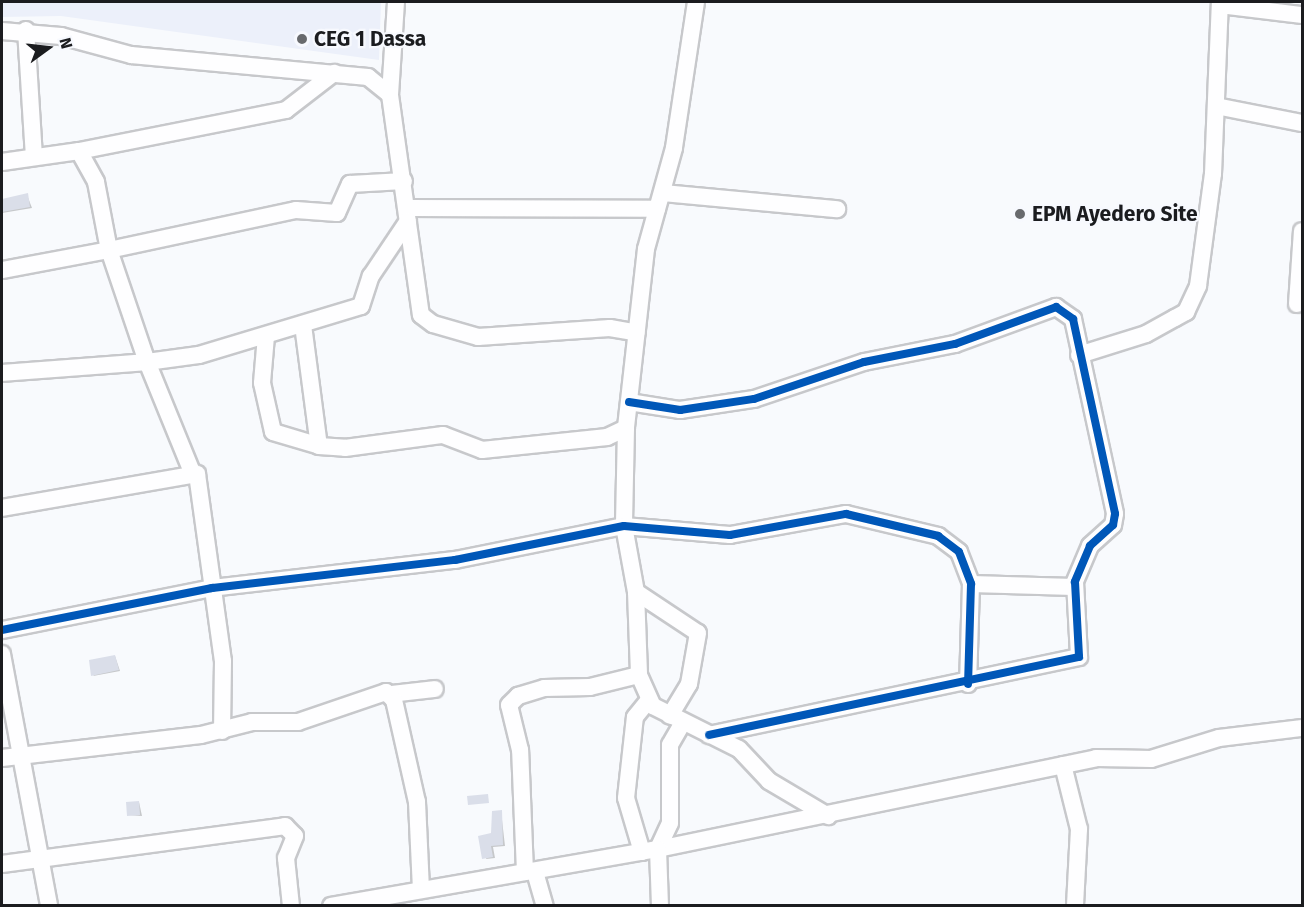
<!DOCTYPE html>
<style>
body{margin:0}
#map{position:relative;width:1304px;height:907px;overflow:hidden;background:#f8fafd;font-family:"Fira Sans",sans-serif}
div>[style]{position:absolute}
.built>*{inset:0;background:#ecf0fa}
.shadow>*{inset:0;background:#0003}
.building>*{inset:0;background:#dadee9}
.roads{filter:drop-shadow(2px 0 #c7c8cb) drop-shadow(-2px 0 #c7c8cb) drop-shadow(0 2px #c7c8cb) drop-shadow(0 -2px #c7c8cb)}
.minor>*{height:16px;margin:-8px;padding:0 8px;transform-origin:8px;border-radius:8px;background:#fefeff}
.cycleway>*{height:8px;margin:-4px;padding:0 4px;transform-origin:4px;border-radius:4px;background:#0057b8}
.dots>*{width:16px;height:16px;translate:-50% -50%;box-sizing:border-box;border:3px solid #f7f9fe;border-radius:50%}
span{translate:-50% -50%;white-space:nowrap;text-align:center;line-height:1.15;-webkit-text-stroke:4.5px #f7f9fe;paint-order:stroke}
.poi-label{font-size:21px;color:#1b1c1f;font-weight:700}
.left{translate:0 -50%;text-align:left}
.frame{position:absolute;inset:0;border:3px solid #1b1c1f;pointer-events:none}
.north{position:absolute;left:18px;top:18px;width:60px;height:60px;-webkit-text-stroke:4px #f7f9fe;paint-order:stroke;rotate:75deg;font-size:16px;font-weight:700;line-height:24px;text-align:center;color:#1b1c1f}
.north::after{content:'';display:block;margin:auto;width:21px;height:27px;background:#1b1c1f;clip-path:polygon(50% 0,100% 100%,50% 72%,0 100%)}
</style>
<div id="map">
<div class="built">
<i style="clip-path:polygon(2px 2px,381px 2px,379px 60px,61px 16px,2px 17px)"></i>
</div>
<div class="shadow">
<i style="clip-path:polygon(27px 195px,32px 208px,2px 213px,2px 201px)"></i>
<i style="clip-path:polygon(115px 656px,120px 671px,93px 676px)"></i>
<i style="clip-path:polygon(139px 802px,142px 816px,128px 815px)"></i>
<i style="clip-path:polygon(501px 811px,505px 846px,493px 847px,495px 858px,486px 859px)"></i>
</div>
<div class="building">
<i style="clip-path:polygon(28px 193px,30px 207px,2px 212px,2px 199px)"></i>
<i style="clip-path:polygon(115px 655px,119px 670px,91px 676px,89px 660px)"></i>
<i style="clip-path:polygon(488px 794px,489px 803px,468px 805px,467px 796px)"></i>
<i style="clip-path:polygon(139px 801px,140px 815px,127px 816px,126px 802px)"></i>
<i style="clip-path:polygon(502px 810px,503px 845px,491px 846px,493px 857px,482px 859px,478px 836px,491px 833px,492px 811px)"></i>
</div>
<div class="roads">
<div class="minor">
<i style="left:396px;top:2px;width:93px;rotate:93.7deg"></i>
<i style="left:390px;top:95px;width:222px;rotate:82deg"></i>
<i style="left:421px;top:315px;width:15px;rotate:37deg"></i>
<i style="left:433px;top:324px;width:47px;rotate:16.1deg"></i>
<i style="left:478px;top:337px;width:132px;rotate:-3.9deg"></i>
<i style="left:610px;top:328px;width:27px;rotate:10deg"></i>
<i style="left:696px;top:2px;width:148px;rotate:98.6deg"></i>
<i style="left:674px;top:148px;width:105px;rotate:105.5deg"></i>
<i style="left:646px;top:249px;width:180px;rotate:96.4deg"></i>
<i style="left:626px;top:428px;width:98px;rotate:91.2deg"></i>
<i style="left:624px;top:526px;width:67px;rotate:79.7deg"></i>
<i style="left:636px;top:592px;width:83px;rotate:87.9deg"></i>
<i style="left:639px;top:675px;width:34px;rotate:66deg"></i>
<i style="left:653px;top:706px;width:96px;rotate:26.6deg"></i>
<i style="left:739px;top:749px;width:44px;rotate:46.8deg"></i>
<i style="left:769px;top:781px;width:69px;rotate:30.7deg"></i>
<i style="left:1220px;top:5px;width:83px;rotate:7deg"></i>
<i style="left:26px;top:30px;width:127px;rotate:86.4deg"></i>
<i style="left:2px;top:31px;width:59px;rotate:4.8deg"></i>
<i style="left:61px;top:36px;width:73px;rotate:15.2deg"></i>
<i style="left:131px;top:55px;width:238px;rotate:5.3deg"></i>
<i style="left:368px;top:77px;width:28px;rotate:39deg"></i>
<i style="left:1216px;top:106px;width:88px;rotate:11.2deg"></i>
<i style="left:79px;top:151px;width:211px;rotate:-11.2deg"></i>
<i style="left:286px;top:110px;width:61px;rotate:-37.6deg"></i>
<i style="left:2px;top:162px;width:78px;rotate:-8.1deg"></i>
<i style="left:79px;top:151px;width:35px;rotate:61deg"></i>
<i style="left:96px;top:182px;width:69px;rotate:79.2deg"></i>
<i style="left:109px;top:250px;width:109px;rotate:169.4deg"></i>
<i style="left:663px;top:193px;width:175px;rotate:5.3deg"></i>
<i style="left:407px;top:208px;width:250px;rotate:0.2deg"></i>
<i style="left:1297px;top:304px;width:73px;rotate:-86.1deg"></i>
<i style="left:303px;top:325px;width:122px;rotate:82.5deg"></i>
<i style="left:319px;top:446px;width:26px;rotate:4deg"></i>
<i style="left:345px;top:448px;width:99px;rotate:-7.6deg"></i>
<i style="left:443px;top:435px;width:42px;rotate:21deg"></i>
<i style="left:482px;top:450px;width:126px;rotate:-5.9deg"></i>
<i style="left:607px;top:437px;width:21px;rotate:-25deg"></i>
<i style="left:266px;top:336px;width:47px;rotate:94.9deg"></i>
<i style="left:262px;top:383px;width:50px;rotate:77.3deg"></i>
<i style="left:273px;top:432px;width:46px;rotate:16.5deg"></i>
<i style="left:1079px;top:355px;width:70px;rotate:-17.4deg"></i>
<i style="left:1146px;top:334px;width:33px;rotate:-29deg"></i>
<i style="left:1175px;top:318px;width:13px;rotate:-29deg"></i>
<i style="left:1186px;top:312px;width:29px;rotate:-65deg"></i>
<i style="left:1198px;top:286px;width:113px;rotate:-82.4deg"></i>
<i style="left:1213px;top:174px;width:172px;rotate:-87.7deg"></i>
<i style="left:2px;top:373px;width:145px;rotate:-4.3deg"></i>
<i style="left:147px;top:362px;width:118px;rotate:-108.7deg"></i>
<i style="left:109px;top:250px;width:191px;rotate:-12.1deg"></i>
<i style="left:296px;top:210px;width:41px;rotate:4.2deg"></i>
<i style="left:337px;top:213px;width:32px;rotate:-66deg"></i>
<i style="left:350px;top:184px;width:54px;rotate:-3.2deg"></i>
<i style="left:629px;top:402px;width:52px;rotate:8.9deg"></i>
<i style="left:680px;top:410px;width:75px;rotate:-8.5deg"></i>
<i style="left:754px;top:399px;width:116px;rotate:-18.6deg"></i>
<i style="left:864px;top:362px;width:93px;rotate:-11.2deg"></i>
<i style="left:955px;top:344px;width:108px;rotate:-20.1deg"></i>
<i style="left:1056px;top:307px;width:21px;rotate:35deg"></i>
<i style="left:1073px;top:319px;width:199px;rotate:77.8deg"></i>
<i style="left:1115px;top:514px;width:11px;rotate:100deg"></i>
<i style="left:1113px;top:525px;width:31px;rotate:138deg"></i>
<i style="left:1090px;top:546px;width:39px;rotate:113deg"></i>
<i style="left:1075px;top:582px;width:75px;rotate:86.9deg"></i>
<i style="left:1079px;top:657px;width:378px;rotate:168.1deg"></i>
<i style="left:192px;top:472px;width:119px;rotate:-112.2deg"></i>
<i style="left:147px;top:362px;width:52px;rotate:-7.7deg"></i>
<i style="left:199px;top:355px;width:169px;rotate:-16.8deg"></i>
<i style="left:361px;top:306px;width:32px;rotate:-72deg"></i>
<i style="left:371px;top:276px;width:66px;rotate:-56.1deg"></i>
<i style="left:2px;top:508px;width:198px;rotate:-9.9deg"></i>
<i style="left:197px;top:474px;width:189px;rotate:82.1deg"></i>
<i style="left:223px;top:661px;width:70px;rotate:90.8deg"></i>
<i style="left:971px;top:584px;width:103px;rotate:1.7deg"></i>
<i style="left:636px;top:592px;width:74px;rotate:33.5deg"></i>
<i style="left:698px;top:633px;width:52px;rotate:100deg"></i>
<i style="left:689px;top:684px;width:37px;rotate:121deg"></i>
<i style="left:2px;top:630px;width:214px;rotate:-11.3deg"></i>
<i style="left:212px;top:588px;width:245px;rotate:-6.6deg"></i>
<i style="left:455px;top:560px;width:172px;rotate:-11.4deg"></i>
<i style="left:624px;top:526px;width:106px;rotate:4.9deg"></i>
<i style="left:730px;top:535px;width:118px;rotate:-10.3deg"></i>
<i style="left:846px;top:514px;width:95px;rotate:13.4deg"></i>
<i style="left:938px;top:536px;width:26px;rotate:37deg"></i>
<i style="left:959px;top:552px;width:34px;rotate:69deg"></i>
<i style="left:971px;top:584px;width:100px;rotate:91.7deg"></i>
<i style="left:2px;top:654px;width:256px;rotate:79.4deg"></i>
<i style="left:391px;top:694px;width:44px;rotate:-6.5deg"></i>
<i style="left:682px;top:724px;width:24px;rotate:120deg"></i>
<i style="left:670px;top:745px;width:78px;rotate:90deg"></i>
<i style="left:670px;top:823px;width:29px;rotate:115deg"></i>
<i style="left:658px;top:849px;width:447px;rotate:-11.7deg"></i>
<i style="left:1096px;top:758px;width:55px;rotate:1deg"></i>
<i style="left:1151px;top:759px;width:71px;rotate:-17.2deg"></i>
<i style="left:1219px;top:738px;width:84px;rotate:-6.9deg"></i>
<i style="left:2px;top:758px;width:200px;rotate:-6.6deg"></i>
<i style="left:201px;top:735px;width:53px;rotate:-14.3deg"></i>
<i style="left:252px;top:722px;width:46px"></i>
<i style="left:298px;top:722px;width:93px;rotate:-18.8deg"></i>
<i style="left:386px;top:692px;width:11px;rotate:45deg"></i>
<i style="left:394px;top:700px;width:105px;rotate:77.3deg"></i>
<i style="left:417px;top:802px;width:87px;rotate:87.4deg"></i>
<i style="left:1063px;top:765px;width:66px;rotate:76deg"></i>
<i style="left:1079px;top:829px;width:77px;rotate:93deg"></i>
<i style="left:642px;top:852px;width:56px;rotate:-106.5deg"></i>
<i style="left:626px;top:798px;width:81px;rotate:-83.7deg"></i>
<i style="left:635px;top:717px;width:21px;rotate:-51deg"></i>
<i style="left:2px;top:864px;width:286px;rotate:-7.6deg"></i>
<i style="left:285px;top:826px;width:14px;rotate:45deg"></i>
<i style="left:295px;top:836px;width:24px;rotate:112deg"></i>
<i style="left:286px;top:858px;width:48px;rotate:84.1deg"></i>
<i style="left:525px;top:872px;width:122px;rotate:-92.3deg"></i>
<i style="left:520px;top:750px;width:46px;rotate:-103.7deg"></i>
<i style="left:509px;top:705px;width:13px;rotate:-45deg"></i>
<i style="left:518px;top:696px;width:27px;rotate:-17deg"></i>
<i style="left:544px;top:688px;width:46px;rotate:-1.2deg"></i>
<i style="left:590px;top:687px;width:50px;rotate:-13.8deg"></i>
<i style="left:535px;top:872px;width:35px;rotate:74deg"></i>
<i style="left:331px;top:906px;width:332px;rotate:-9.9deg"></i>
<i style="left:658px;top:849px;width:57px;rotate:88deg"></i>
</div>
</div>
<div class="cycleway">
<i style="left:629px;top:402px;width:52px;rotate:8.9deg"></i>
<i style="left:680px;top:410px;width:75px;rotate:-8.5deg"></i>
<i style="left:754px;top:399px;width:116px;rotate:-18.6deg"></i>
<i style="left:864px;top:362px;width:93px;rotate:-11.2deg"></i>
<i style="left:955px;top:344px;width:108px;rotate:-20.1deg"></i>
<i style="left:1056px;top:307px;width:21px;rotate:35deg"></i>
<i style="left:1073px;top:319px;width:199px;rotate:77.8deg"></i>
<i style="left:1115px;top:514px;width:11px;rotate:100deg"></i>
<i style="left:1113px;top:525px;width:31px;rotate:138deg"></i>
<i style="left:1090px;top:546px;width:39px;rotate:113deg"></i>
<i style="left:1075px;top:582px;width:75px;rotate:86.9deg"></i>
<i style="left:1079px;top:657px;width:378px;rotate:168.1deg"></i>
<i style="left:2px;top:630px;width:214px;rotate:-11.3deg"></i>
<i style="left:212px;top:588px;width:245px;rotate:-6.6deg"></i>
<i style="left:455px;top:560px;width:172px;rotate:-11.4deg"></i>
<i style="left:624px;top:526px;width:106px;rotate:4.9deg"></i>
<i style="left:730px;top:535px;width:118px;rotate:-10.3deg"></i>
<i style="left:846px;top:514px;width:95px;rotate:13.4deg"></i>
<i style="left:938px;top:536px;width:26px;rotate:37deg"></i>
<i style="left:959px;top:552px;width:34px;rotate:69deg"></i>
<i style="left:971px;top:584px;width:100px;rotate:91.7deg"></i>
</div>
<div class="dots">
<i style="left:302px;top:39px;background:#686a6d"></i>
<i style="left:1020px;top:214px;background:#686a6d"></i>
</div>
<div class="poi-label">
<span class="left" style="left:314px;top:39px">CEG 1 Dassa</span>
<span class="left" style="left:1032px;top:214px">EPM Ayedero Site</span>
</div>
<div class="frame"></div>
<div class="north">N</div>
</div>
